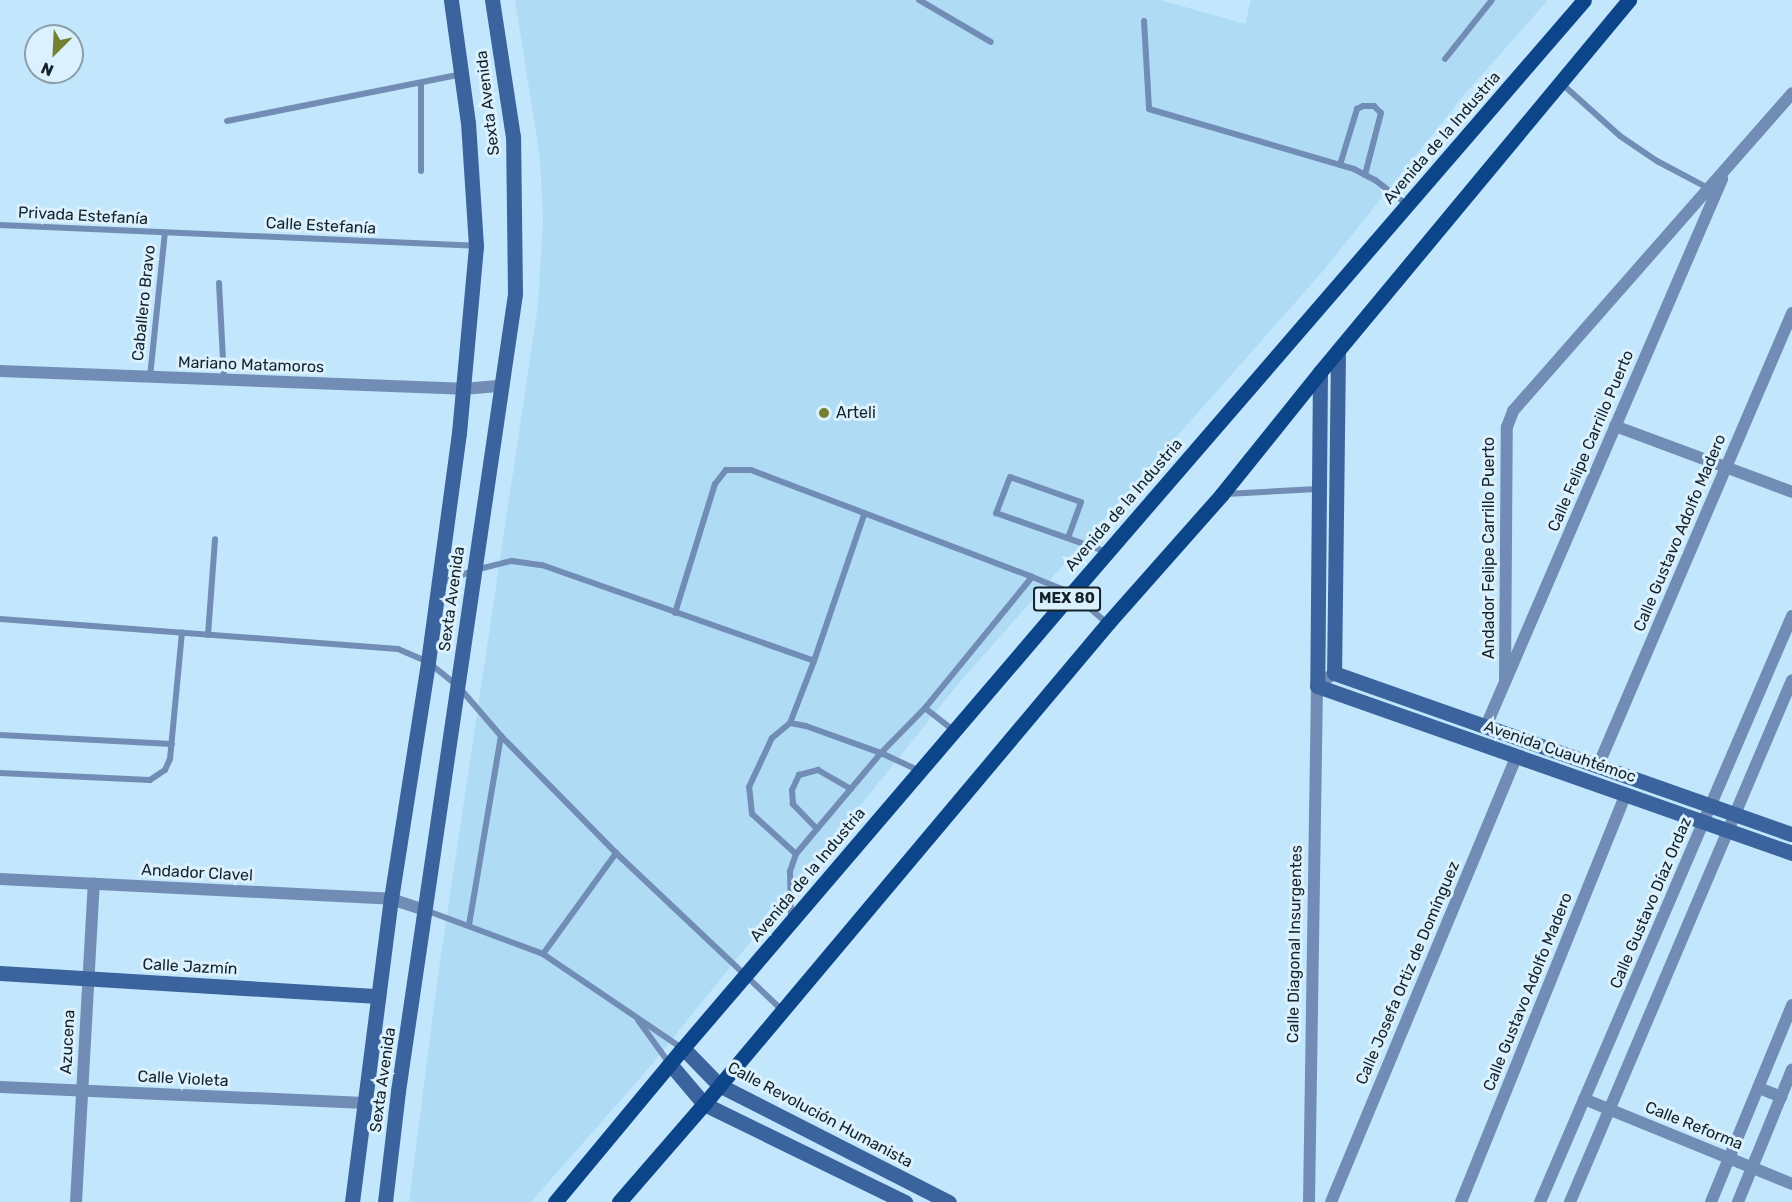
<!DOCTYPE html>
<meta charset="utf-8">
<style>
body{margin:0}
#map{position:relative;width:1792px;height:1202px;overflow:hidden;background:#c2e7fc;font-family:Rubik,sans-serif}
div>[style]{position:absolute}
.built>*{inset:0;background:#afdbf5}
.lane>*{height:6px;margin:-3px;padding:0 3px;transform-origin:3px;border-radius:3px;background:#718db5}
.street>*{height:12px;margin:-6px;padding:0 6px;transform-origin:6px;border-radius:6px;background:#718db5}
.secondary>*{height:15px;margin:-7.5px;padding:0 7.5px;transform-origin:7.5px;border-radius:7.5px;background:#3b649e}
.primary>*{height:15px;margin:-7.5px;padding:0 7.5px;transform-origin:7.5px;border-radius:7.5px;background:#0d458b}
.dots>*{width:16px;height:16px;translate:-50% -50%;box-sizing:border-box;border:3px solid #dcf1fe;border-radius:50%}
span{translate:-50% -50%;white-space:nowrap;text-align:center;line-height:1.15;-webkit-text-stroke:6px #dcf1fe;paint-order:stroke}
.shield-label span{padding:2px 4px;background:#dcf1fe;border:2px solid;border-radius:4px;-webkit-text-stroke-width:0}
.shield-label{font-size:15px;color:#14222a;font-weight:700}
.street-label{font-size:16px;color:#14222a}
.poi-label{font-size:16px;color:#14222a}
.left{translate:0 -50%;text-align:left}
.north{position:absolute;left:24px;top:24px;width:60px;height:60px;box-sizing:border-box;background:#dcf1fe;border:2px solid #8c9ea9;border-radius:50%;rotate:204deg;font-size:16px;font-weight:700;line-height:24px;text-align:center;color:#14222a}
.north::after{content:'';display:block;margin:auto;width:21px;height:27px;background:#75812e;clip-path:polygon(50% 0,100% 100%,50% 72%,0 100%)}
</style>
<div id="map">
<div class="built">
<i style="clip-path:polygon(515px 0,1160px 0,1245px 24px,1251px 0,1548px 0,1465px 94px,1323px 271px,959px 683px,648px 1069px,531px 1202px,409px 1202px,438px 975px,538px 305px,543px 220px,540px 158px)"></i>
</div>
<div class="lane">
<i style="left:919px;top:0;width:83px;rotate:30.3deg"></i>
<i style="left:1144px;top:21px;width:88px;rotate:86.7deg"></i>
<i style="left:1149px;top:109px;width:214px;rotate:16.3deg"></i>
<i style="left:1354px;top:169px;width:24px;rotate:28deg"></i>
<i style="left:1375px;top:180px;width:40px;rotate:37deg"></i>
<i style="left:1445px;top:59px;width:75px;rotate:-51.5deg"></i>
<i style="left:421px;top:83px;width:88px;rotate:90deg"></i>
<i style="left:1561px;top:83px;width:79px;rotate:41.9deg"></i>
<i style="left:1620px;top:136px;width:45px;rotate:34deg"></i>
<i style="left:1657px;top:161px;width:58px;rotate:27.9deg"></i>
<i style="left:227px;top:121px;width:240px;rotate:-11.3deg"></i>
<i style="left:1340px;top:165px;width:59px;rotate:-73.1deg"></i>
<i style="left:1357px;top:109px;width:7px;rotate:-27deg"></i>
<i style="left:1363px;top:106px;width:11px"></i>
<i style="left:1374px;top:106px;width:10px;rotate:45deg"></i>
<i style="left:1381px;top:113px;width:64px;rotate:104.5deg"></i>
<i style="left:0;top:225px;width:476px;rotate:2.5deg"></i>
<i style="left:219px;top:283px;width:96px;rotate:87deg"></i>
<i style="left:150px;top:377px;width:145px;rotate:-84.1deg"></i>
<i style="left:1226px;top:494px;width:91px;rotate:-3.1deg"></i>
<i style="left:1068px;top:538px;width:38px;rotate:-70deg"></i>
<i style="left:1081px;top:502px;width:75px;rotate:-160.6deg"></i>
<i style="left:1010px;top:477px;width:39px;rotate:111deg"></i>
<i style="left:996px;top:513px;width:118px;rotate:19.4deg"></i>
<i style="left:1032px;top:577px;width:43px;rotate:21.8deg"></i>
<i style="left:1072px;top:593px;width:46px;rotate:40.6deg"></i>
<i style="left:441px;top:583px;width:36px;rotate:-21deg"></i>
<i style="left:475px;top:570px;width:38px;rotate:-14deg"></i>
<i style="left:512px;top:561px;width:30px;rotate:8deg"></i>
<i style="left:542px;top:565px;width:288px;rotate:19.4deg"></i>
<i style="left:675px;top:613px;width:135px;rotate:-72.8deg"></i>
<i style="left:715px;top:484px;width:18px;rotate:-52deg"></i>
<i style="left:726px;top:470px;width:25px"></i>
<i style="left:751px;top:470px;width:301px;rotate:20.8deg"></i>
<i style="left:1032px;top:577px;width:169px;rotate:129.2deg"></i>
<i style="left:925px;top:708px;width:63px;rotate:134.4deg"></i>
<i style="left:881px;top:753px;width:132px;rotate:130.1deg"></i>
<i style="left:796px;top:854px;width:18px;rotate:109deg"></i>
<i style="left:790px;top:871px;width:45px;rotate:88.7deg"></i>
<i style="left:0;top:619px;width:399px;rotate:4.3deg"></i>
<i style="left:398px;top:649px;width:33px;rotate:23deg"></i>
<i style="left:428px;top:662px;width:38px;rotate:39deg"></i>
<i style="left:458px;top:686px;width:66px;rotate:49.3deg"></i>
<i style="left:501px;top:736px;width:164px;rotate:45.5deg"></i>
<i style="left:616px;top:853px;width:227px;rotate:43.4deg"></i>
<i style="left:208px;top:635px;width:96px;rotate:-85.8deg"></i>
<i style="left:925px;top:708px;width:37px;rotate:38deg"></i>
<i style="left:790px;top:723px;width:66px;rotate:-68.8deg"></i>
<i style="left:814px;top:661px;width:154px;rotate:-71.1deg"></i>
<i style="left:0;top:735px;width:172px;rotate:3deg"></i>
<i style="left:0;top:773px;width:150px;rotate:2.7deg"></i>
<i style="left:150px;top:780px;width:18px;rotate:-34deg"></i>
<i style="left:165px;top:770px;width:12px;rotate:-66deg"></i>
<i style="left:170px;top:759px;width:127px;rotate:-84.6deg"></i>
<i style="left:817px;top:829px;width:35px;rotate:-134deg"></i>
<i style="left:793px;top:804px;width:14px;rotate:-94deg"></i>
<i style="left:792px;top:790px;width:17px;rotate:-65deg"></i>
<i style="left:799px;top:775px;width:20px;rotate:-15deg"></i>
<i style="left:818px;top:770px;width:38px;rotate:30deg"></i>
<i style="left:796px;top:854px;width:59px;rotate:-137.7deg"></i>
<i style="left:752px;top:814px;width:27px;rotate:-96deg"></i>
<i style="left:749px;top:787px;width:54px;rotate:-64.9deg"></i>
<i style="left:772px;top:738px;width:23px;rotate:-40deg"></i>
<i style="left:790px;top:723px;width:16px;rotate:11deg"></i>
<i style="left:806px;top:726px;width:80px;rotate:19.8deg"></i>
<i style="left:881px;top:753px;width:43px;rotate:24.8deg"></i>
<i style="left:425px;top:910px;width:126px;rotate:20.4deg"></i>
<i style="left:543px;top:954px;width:168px;rotate:34.1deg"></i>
<i style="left:469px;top:925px;width:192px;rotate:-80.4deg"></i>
<i style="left:543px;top:954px;width:125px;rotate:-54.1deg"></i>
<i style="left:638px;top:1020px;width:53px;rotate:54.2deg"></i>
</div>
<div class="street">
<i style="left:0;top:371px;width:463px;rotate:2.2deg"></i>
<i style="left:463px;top:389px;width:38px;rotate:-5deg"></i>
<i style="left:1615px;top:426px;width:189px;rotate:20.4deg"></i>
<i style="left:1505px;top:682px;width:255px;rotate:-89.6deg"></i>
<i style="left:1507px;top:427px;width:17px;rotate:-69deg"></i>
<i style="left:1513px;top:411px;width:423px;rotate:-48.7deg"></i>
<i style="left:1486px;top:726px;width:596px;rotate:-66.66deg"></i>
<i style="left:1598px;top:766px;width:493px;rotate:-66.8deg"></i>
<i style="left:0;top:879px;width:392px;rotate:2.9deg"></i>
<i style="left:391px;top:899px;width:36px;rotate:18deg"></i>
<i style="left:0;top:1087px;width:365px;rotate:2.5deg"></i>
<i style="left:1759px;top:1088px;width:24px;rotate:22deg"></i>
<i style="left:1584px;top:1099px;width:225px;rotate:22.2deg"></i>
<i style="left:76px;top:1202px;width:319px;rotate:-86.8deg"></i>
<i style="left:1309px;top:1202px;width:516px;rotate:-89.11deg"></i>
<i style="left:1317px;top:686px;width:21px;rotate:-37deg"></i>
<i style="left:1331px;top:1202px;width:483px;rotate:-67.4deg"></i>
<i style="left:1461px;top:1202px;width:440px;rotate:-68deg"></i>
<i style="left:1540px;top:1202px;width:638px;rotate:-66.73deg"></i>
<i style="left:1570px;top:1202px;width:567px;rotate:-66.96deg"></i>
<i style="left:1711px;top:1202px;width:213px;rotate:-67.6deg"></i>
<i style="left:1738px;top:1202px;width:143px;rotate:-67.8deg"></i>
</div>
<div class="secondary">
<i style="left:1338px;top:352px;width:321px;rotate:90.7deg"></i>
<i style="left:1334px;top:673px;width:485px;rotate:19.4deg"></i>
<i style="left:1320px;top:372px;width:314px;rotate:90.5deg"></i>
<i style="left:1317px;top:686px;width:504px;rotate:19.37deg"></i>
<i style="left:0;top:973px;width:379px;rotate:3.5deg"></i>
<i style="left:683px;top:1048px;width:52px;rotate:45.8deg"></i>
<i style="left:719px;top:1085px;width:258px;rotate:27deg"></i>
<i style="left:671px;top:1065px;width:51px;rotate:49.8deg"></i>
<i style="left:704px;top:1104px;width:224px;rotate:26deg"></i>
<i style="left:352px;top:1202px;width:305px;rotate:-82.7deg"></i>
<i style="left:391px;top:899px;width:240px;rotate:-81.1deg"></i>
<i style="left:428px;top:662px;width:231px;rotate:-82.3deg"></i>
<i style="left:459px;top:433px;width:188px;rotate:-84.8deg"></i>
<i style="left:476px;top:246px;width:123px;rotate:-93.7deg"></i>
<i style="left:468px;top:123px;width:124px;rotate:-97.9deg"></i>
<i style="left:385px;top:1202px;width:112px;rotate:-83.3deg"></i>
<i style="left:398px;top:1091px;width:806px;rotate:-81.65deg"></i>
<i style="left:515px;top:294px;width:157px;rotate:-90.7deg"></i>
<i style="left:513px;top:137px;width:139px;rotate:-98.7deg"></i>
</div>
<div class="primary">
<i style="left:555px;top:1202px;width:200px;rotate:-50.3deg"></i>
<i style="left:683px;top:1048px;width:599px;rotate:-49.47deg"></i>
<i style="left:1072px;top:593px;width:783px;rotate:-49.19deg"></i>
<i style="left:619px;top:1202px;width:130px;rotate:-49.1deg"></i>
<i style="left:704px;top:1104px;width:628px;rotate:-49.97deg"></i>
<i style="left:1108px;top:623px;width:172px;rotate:-48.5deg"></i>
<i style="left:1222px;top:494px;width:156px;rotate:-51.2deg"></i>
<i style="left:1320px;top:372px;width:484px;rotate:-50.3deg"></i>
</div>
<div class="dots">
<i style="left:824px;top:413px;background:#75812e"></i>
</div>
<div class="shield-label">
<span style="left:1067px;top:599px">MEX 80</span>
</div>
<div class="street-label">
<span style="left:488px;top:103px;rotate:-97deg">Sexta Avenida</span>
<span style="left:1442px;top:138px;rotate:-49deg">Avenida de la Industria</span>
<span style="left:83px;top:216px;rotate:3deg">Privada Estefanía</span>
<span style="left:321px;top:226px;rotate:3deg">Calle Estefanía</span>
<span style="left:144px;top:303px;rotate:-84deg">Caballero Bravo</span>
<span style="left:251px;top:365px;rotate:2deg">Mariano Matamoros</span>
<span style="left:1591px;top:441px;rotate:-67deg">Calle Felipe Carrillo Puerto</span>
<span style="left:1124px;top:505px;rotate:-49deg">Avenida de la Industria</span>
<span style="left:1680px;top:533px;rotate:-67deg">Calle Gustavo Adolfo Madero</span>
<span style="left:1489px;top:548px;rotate:-90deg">Andador Felipe Carrillo Puerto</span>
<span style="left:452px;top:599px;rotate:-82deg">Sexta Avenida</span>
<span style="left:1560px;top:752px;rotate:19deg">Avenida Cuauhtémoc</span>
<span style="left:197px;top:873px;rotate:3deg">Andador Clavel</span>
<span style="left:808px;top:875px;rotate:-50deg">Avenida de la Industria</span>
<span style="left:1651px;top:903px;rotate:-67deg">Calle Gustavo Díaz Ordaz</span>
<span style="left:1295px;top:944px;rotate:-89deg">Calle Diagonal Insurgentes</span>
<span style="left:190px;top:967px;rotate:3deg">Calle Jazmín</span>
<span style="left:1408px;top:973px;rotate:-67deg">Calle Josefa Ortiz de Domínguez</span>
<span style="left:1528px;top:992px;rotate:-68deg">Calle Gustavo Adolfo Madero</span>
<span style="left:68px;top:1042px;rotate:-87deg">Azucena</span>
<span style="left:183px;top:1079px;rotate:3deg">Calle Violeta</span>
<span style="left:383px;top:1080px;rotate:-82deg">Sexta Avenida</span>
<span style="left:820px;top:1115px;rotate:28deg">Calle Revolución Humanista</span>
<span style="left:1694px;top:1126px;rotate:22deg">Calle Reforma</span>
</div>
<div class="poi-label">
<span class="left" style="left:836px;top:413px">Arteli</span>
</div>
<div class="north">N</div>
</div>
